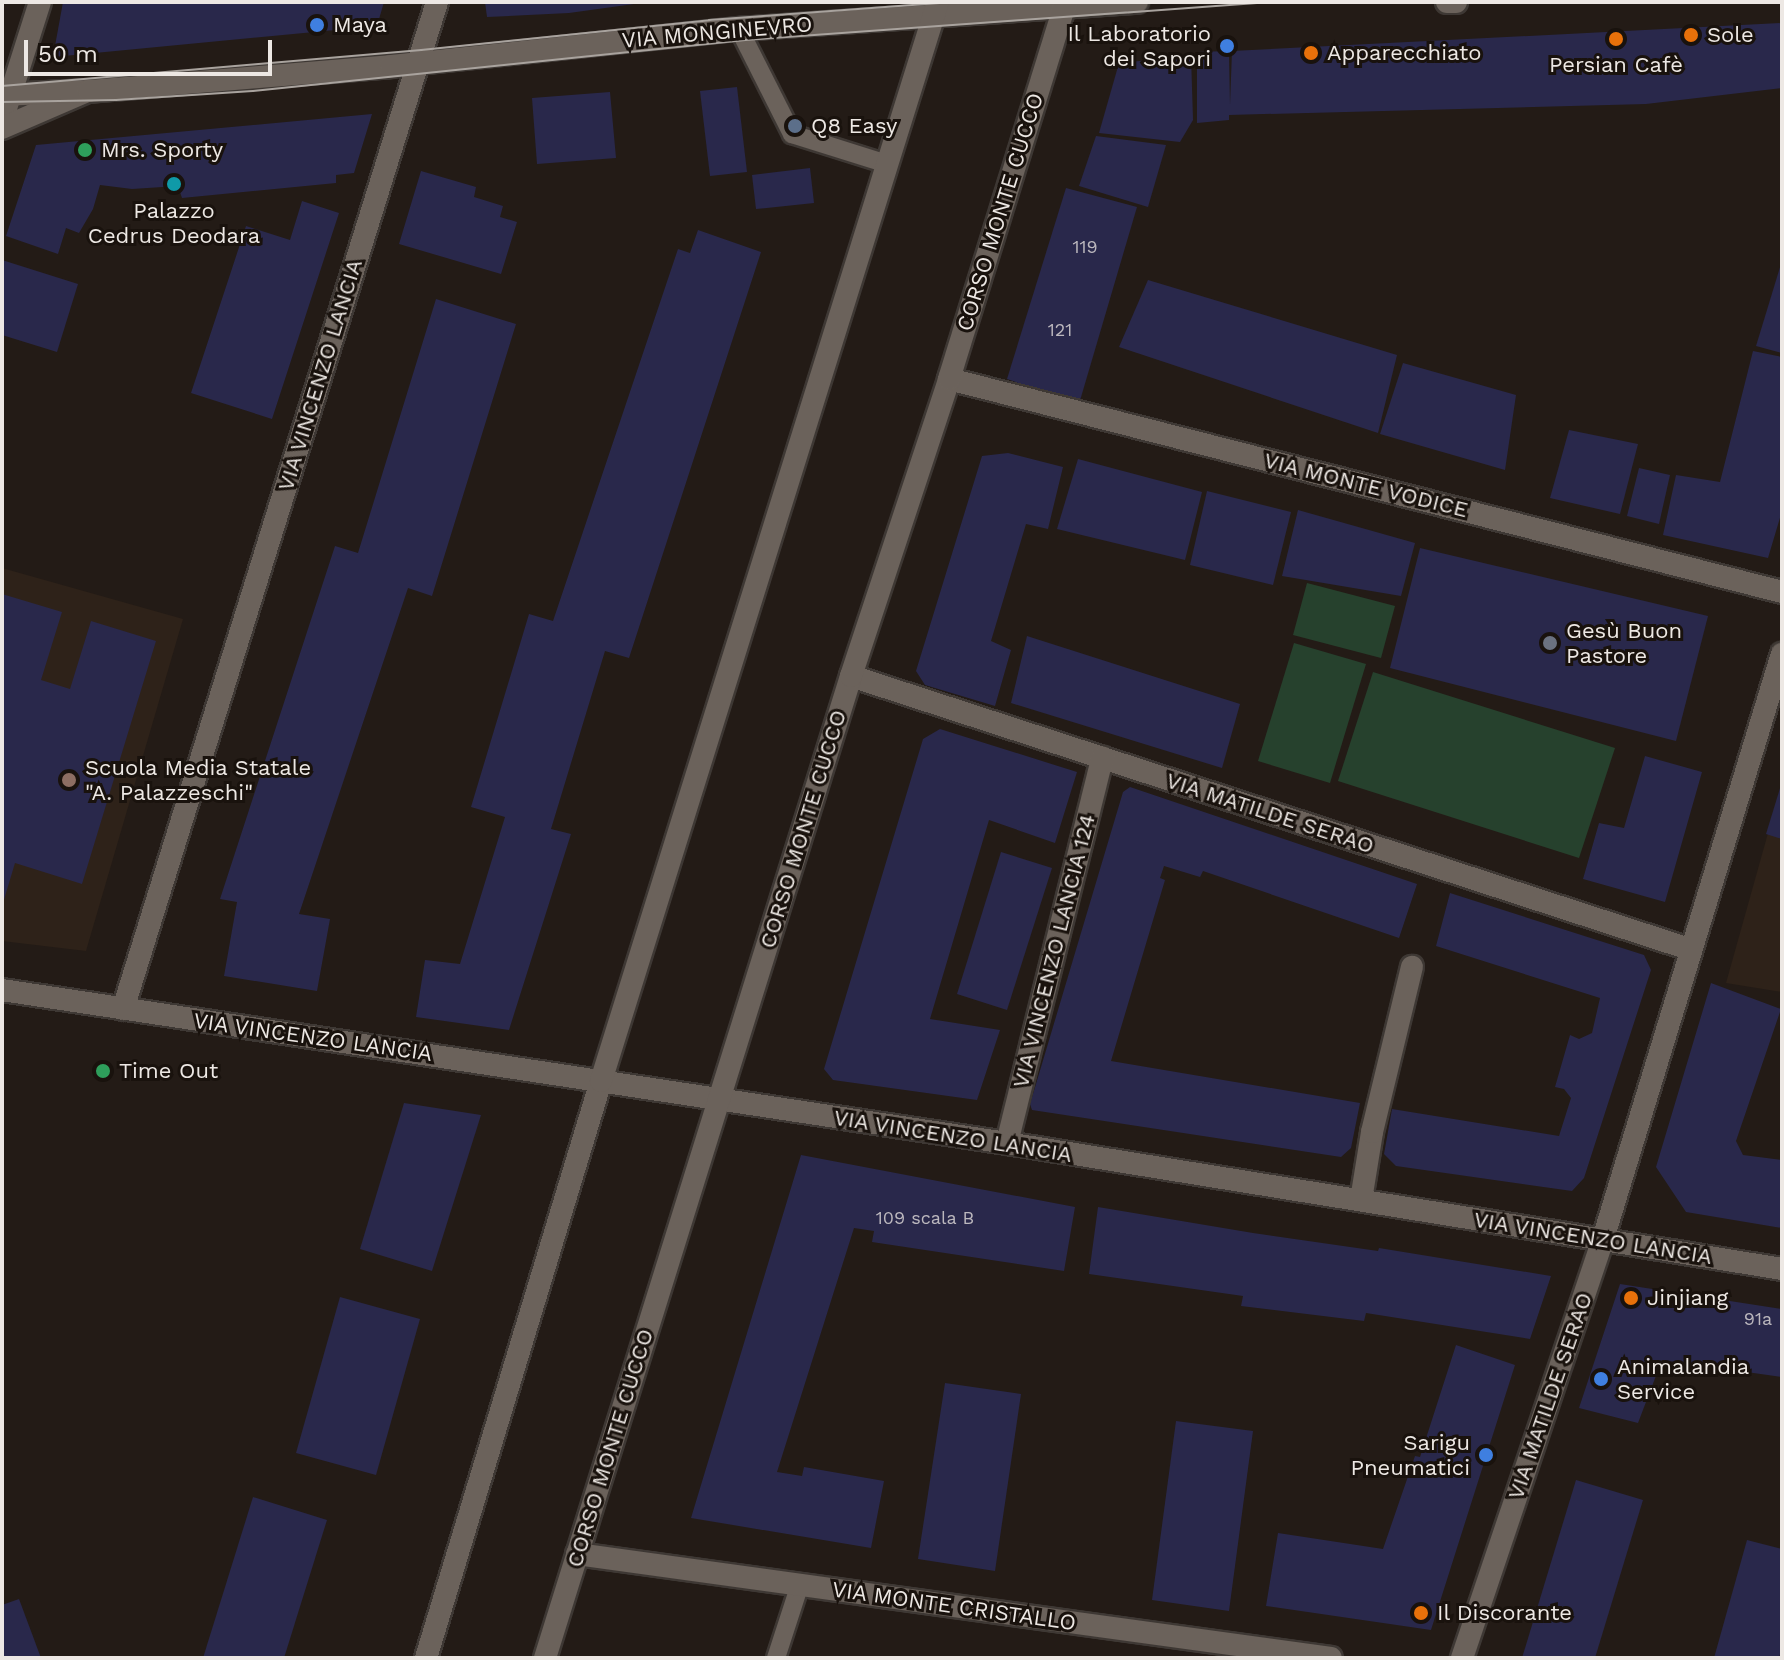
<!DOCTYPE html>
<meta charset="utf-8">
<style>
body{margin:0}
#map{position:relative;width:1784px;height:1660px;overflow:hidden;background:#231b16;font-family:"Work Sans",sans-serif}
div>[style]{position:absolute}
.built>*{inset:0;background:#2e2219}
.green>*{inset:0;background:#26412d}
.building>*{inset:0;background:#29284b}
.roads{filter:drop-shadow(2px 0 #3e3834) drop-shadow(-2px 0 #3e3834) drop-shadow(0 2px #3e3834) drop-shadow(0 -2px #3e3834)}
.service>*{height:18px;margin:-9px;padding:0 9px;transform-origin:9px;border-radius:9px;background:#6b625b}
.minor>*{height:22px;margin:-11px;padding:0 11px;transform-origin:11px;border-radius:11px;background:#6b625b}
.tertiary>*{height:22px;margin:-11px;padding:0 11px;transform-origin:11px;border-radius:11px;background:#6b625b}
.tram>*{height:2px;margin:-1px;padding:0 1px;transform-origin:1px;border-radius:1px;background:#a9a39e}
.dots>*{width:22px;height:22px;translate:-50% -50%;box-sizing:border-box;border:4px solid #19120d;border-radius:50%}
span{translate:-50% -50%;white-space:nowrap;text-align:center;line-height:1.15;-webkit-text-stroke:6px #19120d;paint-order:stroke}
.number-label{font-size:18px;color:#bcb8be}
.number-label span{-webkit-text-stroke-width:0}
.poi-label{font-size:22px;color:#ede8e4}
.left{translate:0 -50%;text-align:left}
.right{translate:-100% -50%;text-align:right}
.street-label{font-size:22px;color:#ede8e4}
.frame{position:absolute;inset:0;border:4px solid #ede8e4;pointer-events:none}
.scale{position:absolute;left:24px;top:40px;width:248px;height:36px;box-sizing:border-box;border:4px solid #ede8e4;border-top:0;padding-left:10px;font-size:24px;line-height:28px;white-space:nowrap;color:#ede8e4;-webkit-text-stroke:6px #19120d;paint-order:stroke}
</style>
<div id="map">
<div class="built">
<i style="clip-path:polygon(2px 568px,183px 619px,86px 951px,2px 941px)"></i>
<i style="clip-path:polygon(1782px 783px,1782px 992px,1726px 983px)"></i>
</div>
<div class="green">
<i style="clip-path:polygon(1307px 583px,1395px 606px,1381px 658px,1293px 635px)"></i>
<i style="clip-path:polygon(1294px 643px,1366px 664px,1330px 783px,1258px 761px)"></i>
<i style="clip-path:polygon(1373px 672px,1615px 748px,1579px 858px,1338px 781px)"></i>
</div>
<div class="building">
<i style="clip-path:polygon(63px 2px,384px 2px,377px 26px,53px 57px)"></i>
<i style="clip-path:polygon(485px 2px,633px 2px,634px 4px,569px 13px,487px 17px)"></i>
<i style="clip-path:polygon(1782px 23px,1782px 88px,1646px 104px,1229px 115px,1229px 120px,1197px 123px,1197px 52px,1229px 51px,1230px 105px,1232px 51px)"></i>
<i style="clip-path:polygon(1191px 56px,1193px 120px,1180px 142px,1099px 133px,1119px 63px)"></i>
<i style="clip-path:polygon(737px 87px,747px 172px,710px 176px,700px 91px)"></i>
<i style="clip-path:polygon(610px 92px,616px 158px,537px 164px,532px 98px)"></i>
<i style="clip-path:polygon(372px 114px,354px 173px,336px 175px,336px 183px,182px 198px,178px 186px,132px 189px,100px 185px,93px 209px,79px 233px,66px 228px,58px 254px,6px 236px,36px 145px)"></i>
<i style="clip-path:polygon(1096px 136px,1166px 145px,1148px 207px,1079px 186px)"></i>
<i style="clip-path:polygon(810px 168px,814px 203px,756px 209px,752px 175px)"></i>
<i style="clip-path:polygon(421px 171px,476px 187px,474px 197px,503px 206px,500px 217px,517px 222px,501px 274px,399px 244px)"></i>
<i style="clip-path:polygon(1066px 188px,1137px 207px,1079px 404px,1007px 379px)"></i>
<i style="clip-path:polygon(302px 201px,339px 213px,272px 419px,191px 393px,246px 226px,290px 240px)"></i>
<i style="clip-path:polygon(698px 230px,761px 252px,629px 658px,605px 651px,551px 829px,571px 834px,509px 1030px,416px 1017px,425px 960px,460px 964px,505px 817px,471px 807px,529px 614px,553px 621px,678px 249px,690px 253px)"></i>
<i style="clip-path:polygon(2px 260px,78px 284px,57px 352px,2px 335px)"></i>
<i style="clip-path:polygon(1781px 264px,1782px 264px,1782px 353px,1756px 346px)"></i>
<i style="clip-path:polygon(1148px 280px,1397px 355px,1378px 433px,1119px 347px)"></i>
<i style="clip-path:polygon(436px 299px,516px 324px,432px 596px,408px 588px,299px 914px,330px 919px,317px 991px,224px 976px,237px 902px,220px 899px,335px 546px,358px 553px)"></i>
<i style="clip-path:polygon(1753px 351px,1782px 357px,1782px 511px,1768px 558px,1663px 535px,1676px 475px,1720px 482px)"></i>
<i style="clip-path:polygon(1403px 363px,1516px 395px,1505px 470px,1380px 434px)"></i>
<i style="clip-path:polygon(1569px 430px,1638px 444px,1620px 514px,1550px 498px)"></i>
<i style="clip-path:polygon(1008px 453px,1063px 467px,1048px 529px,1026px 524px,991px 641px,1011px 650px,995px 706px,925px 685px,916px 671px,982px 456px)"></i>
<i style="clip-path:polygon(1078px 459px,1202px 492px,1185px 560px,1057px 529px)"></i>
<i style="clip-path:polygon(1639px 468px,1670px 475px,1659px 524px,1627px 516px)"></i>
<i style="clip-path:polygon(1207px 491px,1291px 512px,1273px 585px,1190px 565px)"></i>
<i style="clip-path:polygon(1298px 510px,1415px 543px,1401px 596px,1282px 576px)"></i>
<i style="clip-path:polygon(1420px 548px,1708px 616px,1676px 741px,1390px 668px)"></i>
<i style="clip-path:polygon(2px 594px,62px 612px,41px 680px,70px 689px,91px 621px,156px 641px,82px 884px,15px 863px,3px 903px)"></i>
<i style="clip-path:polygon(1027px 636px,1240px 704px,1222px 768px,1011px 703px)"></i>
<i style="clip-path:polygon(940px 729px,1077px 772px,1055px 843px,989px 820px,930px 1019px,1000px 1030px,977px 1100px,833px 1080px,824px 1069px,923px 739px)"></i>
<i style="clip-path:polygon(1645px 756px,1702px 772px,1665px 902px,1583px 879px,1599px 823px,1624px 828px)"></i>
<i style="clip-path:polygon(1781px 785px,1782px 785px,1782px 839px,1766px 834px)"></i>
<i style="clip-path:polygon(1130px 787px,1417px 884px,1399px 938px,1203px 871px,1200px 877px,1164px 866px,1160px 878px,1165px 880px,1111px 1061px,1360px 1103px,1351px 1148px,1341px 1157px,1032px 1110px,1030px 1104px,1123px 792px)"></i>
<i style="clip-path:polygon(1001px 852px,1052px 868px,1007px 1010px,957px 994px)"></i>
<i style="clip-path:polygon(1450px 893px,1644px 955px,1651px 970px,1584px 1178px,1572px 1191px,1396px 1166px,1384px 1154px,1392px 1109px,1559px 1136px,1571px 1098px,1564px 1089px,1555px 1087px,1570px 1035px,1579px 1039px,1592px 1033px,1600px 998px,1436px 946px)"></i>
<i style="clip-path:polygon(1711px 983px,1781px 1009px,1736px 1141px,1743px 1155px,1782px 1160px,1782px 1228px,1686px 1212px,1656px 1167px)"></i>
<i style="clip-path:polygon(404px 1103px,481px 1115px,432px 1271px,360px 1249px)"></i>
<i style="clip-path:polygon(801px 1155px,1075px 1207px,1064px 1271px,872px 1242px,874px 1231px,854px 1228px,777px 1472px,802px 1476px,804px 1467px,884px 1481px,871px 1548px,691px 1518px)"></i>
<i style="clip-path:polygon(1098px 1207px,1253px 1233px,1378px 1251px,1379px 1248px,1551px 1276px,1530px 1339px,1366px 1313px,1364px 1321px,1241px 1306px,1243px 1296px,1089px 1274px)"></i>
<i style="clip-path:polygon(1620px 1284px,1782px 1309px,1782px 1377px,1662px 1360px,1638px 1423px,1579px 1408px)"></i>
<i style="clip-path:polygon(340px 1297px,420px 1319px,376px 1475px,296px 1453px)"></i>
<i style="clip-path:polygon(1456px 1345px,1515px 1365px,1431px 1630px,1266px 1606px,1278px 1533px,1383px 1549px,1415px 1456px,1420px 1457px)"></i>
<i style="clip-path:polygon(945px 1383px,1021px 1394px,995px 1571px,918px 1559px)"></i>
<i style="clip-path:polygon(1176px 1421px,1253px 1431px,1229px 1611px,1152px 1600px)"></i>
<i style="clip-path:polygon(1576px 1480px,1643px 1500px,1595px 1658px,1522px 1658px)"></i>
<i style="clip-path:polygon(253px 1497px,327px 1520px,284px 1658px,203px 1658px)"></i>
<i style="clip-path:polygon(1747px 1540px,1782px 1549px,1782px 1646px,1779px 1658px,1714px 1658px)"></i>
<i style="clip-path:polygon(19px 1599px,41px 1658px,2px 1658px,2px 1605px)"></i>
</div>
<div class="roads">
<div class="service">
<i style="left:739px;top:29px;width:118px;rotate:63.2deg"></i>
<i style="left:792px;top:134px;width:100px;rotate:17.5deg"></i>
<i style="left:776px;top:1658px;width:78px;rotate:-72deg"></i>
</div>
<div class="minor">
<i style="left:1447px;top:2px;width:9px"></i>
<i style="left:2px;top:121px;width:125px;rotate:-72.3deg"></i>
<i style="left:2px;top:128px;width:90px;rotate:-23.4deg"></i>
<i style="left:949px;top:379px;width:860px;rotate:14.34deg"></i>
<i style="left:851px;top:676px;width:881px;rotate:18.04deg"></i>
<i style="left:123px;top:1009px;width:1055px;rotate:-72.68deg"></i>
<i style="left:1007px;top:1143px;width:397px;rotate:-76.1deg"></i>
<i style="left:1361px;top:1200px;width:69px;rotate:-80.8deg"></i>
<i style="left:1372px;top:1132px;width:170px;rotate:-76.4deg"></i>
<i style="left:577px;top:1554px;width:761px;rotate:7.85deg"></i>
<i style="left:1462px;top:1658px;width:442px;rotate:-71.4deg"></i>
<i style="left:1603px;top:1239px;width:612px;rotate:-72.99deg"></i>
</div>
<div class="tertiary">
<i style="left:2px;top:95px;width:87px;rotate:-2.6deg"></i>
<i style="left:89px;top:91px;width:303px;rotate:-4.7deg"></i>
<i style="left:391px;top:66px;width:350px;rotate:-6.1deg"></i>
<i style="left:739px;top:29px;width:399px;rotate:-3.9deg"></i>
<i style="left:2px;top:990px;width:1017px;rotate:8.66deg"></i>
<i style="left:1007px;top:1143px;width:785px;rotate:9.23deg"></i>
<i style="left:426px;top:1658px;width:603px;rotate:-73.13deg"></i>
<i style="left:601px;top:1081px;width:1130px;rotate:-72.66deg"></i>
<i style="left:545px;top:1658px;width:1029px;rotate:-72.69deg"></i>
<i style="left:851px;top:676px;width:313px;rotate:-71.7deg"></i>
<i style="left:949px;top:379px;width:395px;rotate:-72.8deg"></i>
</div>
</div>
<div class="tram">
<i style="left:2px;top:86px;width:421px;rotate:-4.9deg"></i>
<i style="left:421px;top:50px;width:290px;rotate:-5.9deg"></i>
<i style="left:709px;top:20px;width:248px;rotate:-4.2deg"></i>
<i style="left:2px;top:102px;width:114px;rotate:-1deg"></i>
<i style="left:116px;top:100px;width:137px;rotate:-3.8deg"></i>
<i style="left:253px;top:91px;width:495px;rotate:-5.9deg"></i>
<i style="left:745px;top:40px;width:527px;rotate:-4.13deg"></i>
</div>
<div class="dots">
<i style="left:317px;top:25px;background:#3f7fe0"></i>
<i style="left:1691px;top:35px;background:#e8710a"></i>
<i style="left:1616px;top:39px;background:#e8710a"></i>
<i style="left:1227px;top:46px;background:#3f7fe0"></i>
<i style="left:1311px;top:53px;background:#e8710a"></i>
<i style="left:795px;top:126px;background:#5c6f8a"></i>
<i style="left:85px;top:150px;background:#2e9e5b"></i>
<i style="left:174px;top:184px;background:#0f9aa8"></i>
<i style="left:1550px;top:643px;background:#6b7280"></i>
<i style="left:69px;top:780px;background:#8d6e63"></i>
<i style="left:103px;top:1071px;background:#2e9e5b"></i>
<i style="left:1631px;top:1298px;background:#e8710a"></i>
<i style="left:1601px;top:1379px;background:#3f7fe0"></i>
<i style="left:1486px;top:1455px;background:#3f7fe0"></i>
<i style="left:1421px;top:1613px;background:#e8710a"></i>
</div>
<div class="number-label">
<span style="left:1085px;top:247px">119</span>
<span style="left:1060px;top:330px">121</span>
<span style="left:925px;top:1218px">109 scala B</span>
<span style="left:1758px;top:1319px">91a</span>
</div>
<div class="poi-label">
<span class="left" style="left:333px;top:25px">Maya</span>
<span class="right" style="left:1211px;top:46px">Il Laboratorio<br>dei Sapori</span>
<span class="left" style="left:1707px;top:35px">Sole</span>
<span class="left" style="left:1327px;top:53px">Apparecchiato</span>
<span style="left:1616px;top:65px">Persian Cafè</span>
<span class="left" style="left:811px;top:126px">Q8 Easy</span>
<span class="left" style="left:101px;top:150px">Mrs. Sporty</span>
<span style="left:174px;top:223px">Palazzo<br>Cedrus Deodara</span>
<span class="left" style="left:1566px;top:643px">Gesù Buon<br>Pastore</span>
<span class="left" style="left:85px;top:780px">Scuola Media Statale<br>"A. Palazzeschi"</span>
<span class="left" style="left:119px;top:1071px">Time Out</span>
<span class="left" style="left:1647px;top:1298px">Jinjiang</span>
<span class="left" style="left:1617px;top:1379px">Animalandia<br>Service</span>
<span class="right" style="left:1470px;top:1455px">Sarigu<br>Pneumatici</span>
<span class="left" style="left:1437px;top:1613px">Il Discorante</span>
</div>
<div class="street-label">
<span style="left:717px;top:32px;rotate:-5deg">VIA MONGINEVRO</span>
<span style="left:1000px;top:212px;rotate:-73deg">CORSO MONTE CUCCO</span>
<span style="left:320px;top:375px;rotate:-73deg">VIA VINCENZO LANCIA</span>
<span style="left:1366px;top:485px;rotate:14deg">VIA MONTE VODICE</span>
<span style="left:1270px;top:813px;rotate:18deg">VIA MATILDE SERAO</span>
<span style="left:803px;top:829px;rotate:-73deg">CORSO MONTE CUCCO</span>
<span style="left:1054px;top:951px;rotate:-76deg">VIA VINCENZO LANCIA 124</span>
<span style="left:313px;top:1037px;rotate:8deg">VIA VINCENZO LANCIA</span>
<span style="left:953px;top:1136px;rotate:9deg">VIA VINCENZO LANCIA</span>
<span style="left:1593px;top:1238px;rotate:9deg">VIA VINCENZO LANCIA</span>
<span style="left:1550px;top:1396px;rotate:-71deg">VIA MATILDE SERAO</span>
<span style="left:610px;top:1448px;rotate:-73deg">CORSO MONTE CUCCO</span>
<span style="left:954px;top:1606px;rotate:8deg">VIA MONTE CRISTALLO</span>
</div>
<div class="frame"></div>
<div class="scale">50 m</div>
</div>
